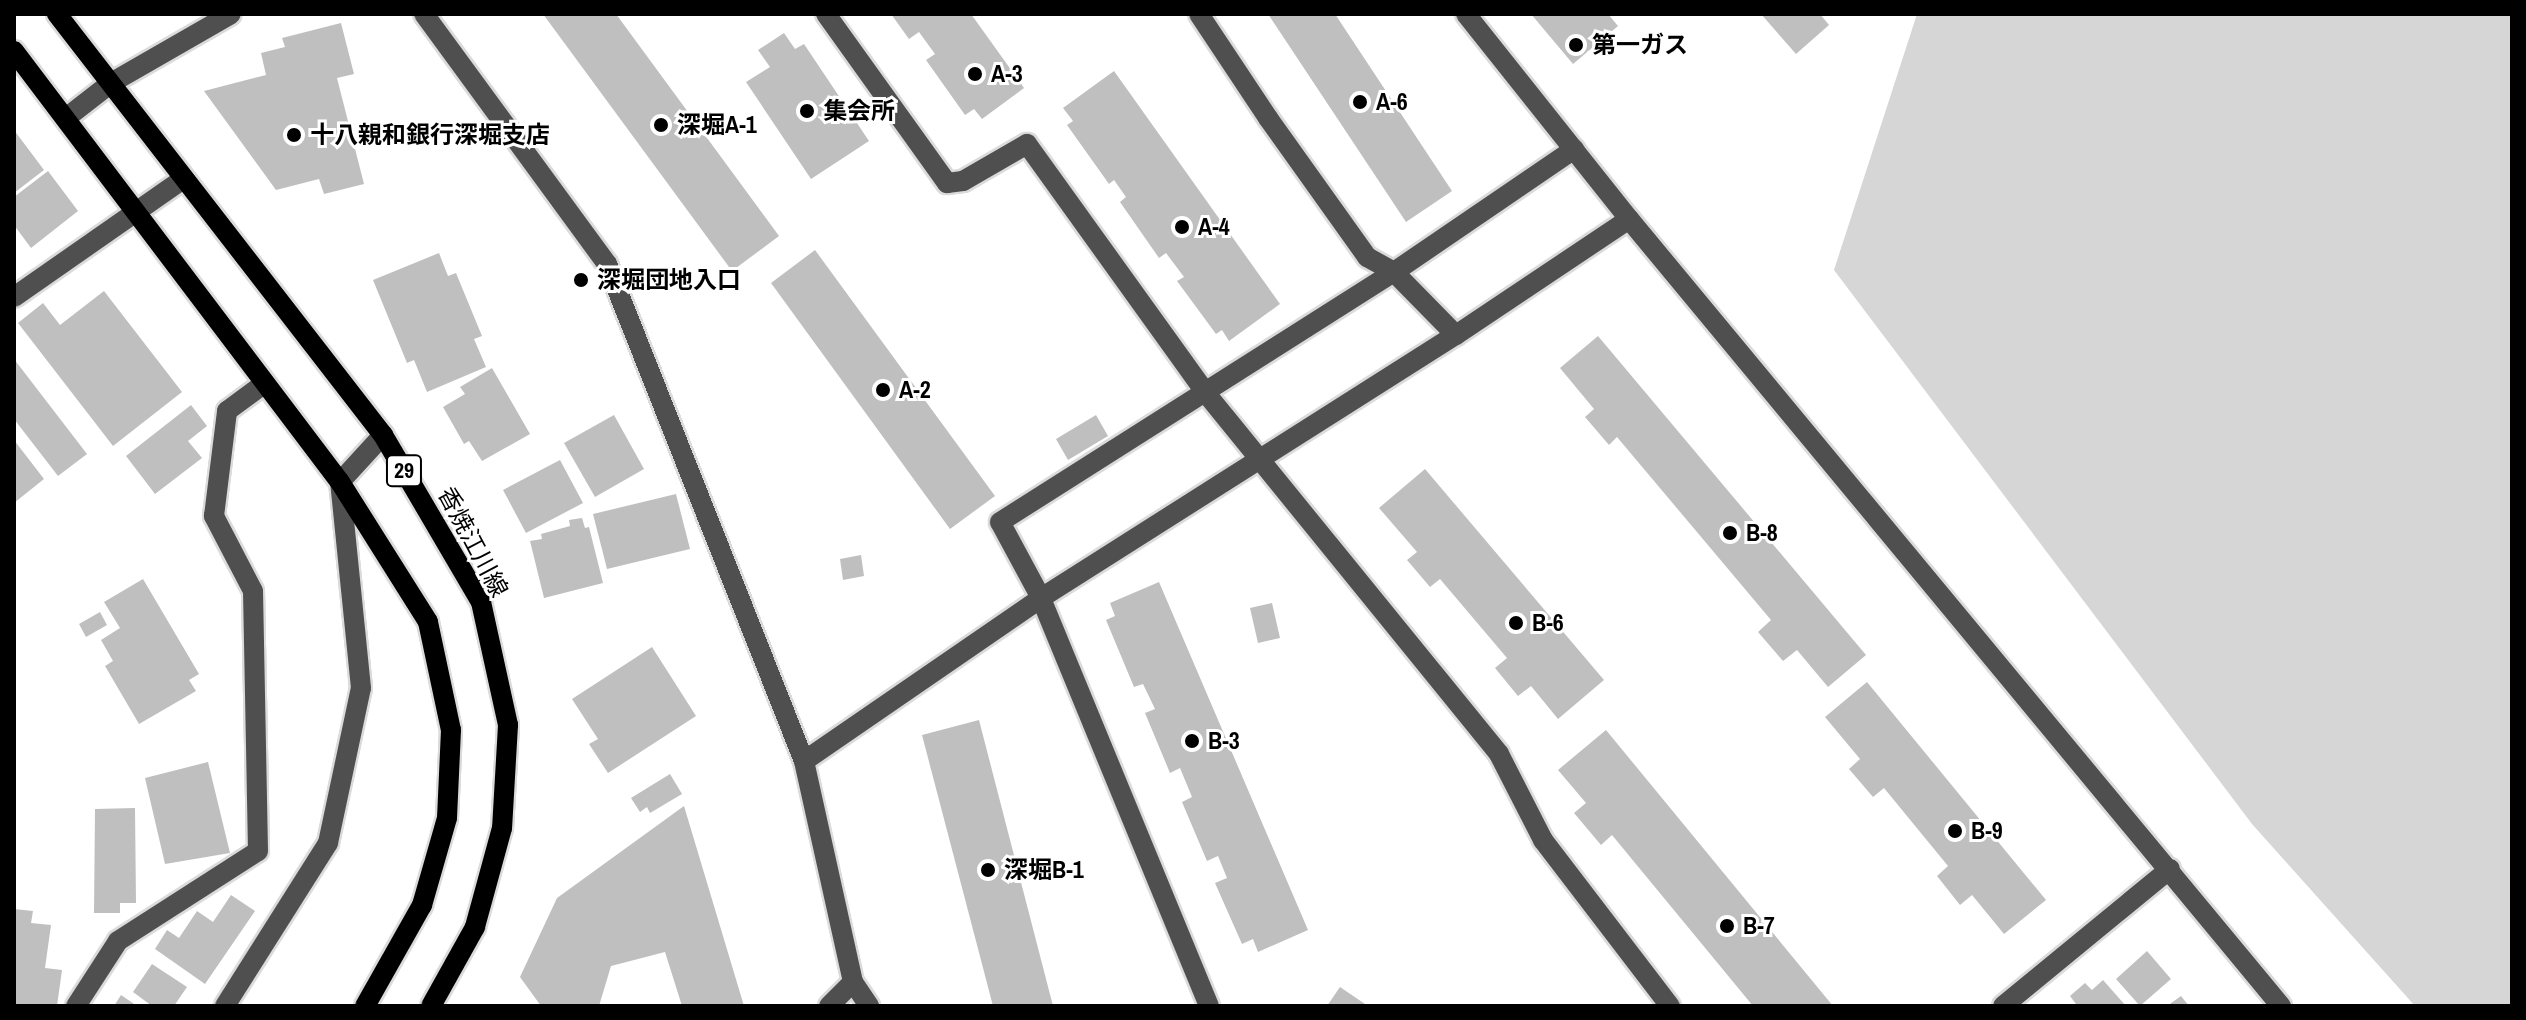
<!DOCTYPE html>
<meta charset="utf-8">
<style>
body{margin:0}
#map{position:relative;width:2526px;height:1020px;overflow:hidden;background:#fff;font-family:"Archivo Narrow","Noto Sans JP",sans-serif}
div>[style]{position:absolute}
.green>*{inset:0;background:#d6d6d6}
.building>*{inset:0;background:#bfbfbf}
.roads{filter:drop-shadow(2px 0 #dbdbdb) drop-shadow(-2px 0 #dbdbdb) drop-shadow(0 2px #dbdbdb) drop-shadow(0 -2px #dbdbdb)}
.minor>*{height:20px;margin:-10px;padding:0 10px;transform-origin:10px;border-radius:10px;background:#4f4f4f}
.major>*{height:20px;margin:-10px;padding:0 10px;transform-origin:10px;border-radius:10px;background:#000}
.dots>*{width:22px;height:22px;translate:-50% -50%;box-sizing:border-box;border:4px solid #fff;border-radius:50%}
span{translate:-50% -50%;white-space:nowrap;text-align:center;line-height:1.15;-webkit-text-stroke:6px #fff;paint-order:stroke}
.shield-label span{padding:2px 6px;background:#fff;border:2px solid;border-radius:6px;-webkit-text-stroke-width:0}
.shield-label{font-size:22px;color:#000;font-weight:700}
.poi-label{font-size:24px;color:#000;font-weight:700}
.left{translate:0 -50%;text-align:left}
.street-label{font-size:24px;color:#000}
.frame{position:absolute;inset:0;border:16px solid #000;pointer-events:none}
</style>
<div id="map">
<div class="green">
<i style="clip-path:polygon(1917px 14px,2512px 14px,2512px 1006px,2415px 1006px,2252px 824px,1834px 270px)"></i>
</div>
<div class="building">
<i style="clip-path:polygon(543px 14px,616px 14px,779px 236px,732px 271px)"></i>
<i style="clip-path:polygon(891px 14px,971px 14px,1024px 88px,982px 119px,974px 109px,965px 115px,926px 60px,935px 54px,919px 32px,909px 39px)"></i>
<i style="clip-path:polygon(1268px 14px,1335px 14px,1452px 191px,1406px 222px)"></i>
<i style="clip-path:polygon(1531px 14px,1608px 14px,1618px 26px,1573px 64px)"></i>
<i style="clip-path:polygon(1761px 14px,1820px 14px,1829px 25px,1796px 54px)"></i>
<i style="clip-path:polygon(341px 23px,354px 74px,337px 78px,364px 184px,324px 194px,319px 179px,276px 190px,204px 91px,266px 75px,261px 53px,285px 47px,282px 38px)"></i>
<i style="clip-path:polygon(784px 33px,795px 49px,804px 44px,869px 141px,811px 179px,746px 82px,770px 67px,758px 50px)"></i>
<i style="clip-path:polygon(1114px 71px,1280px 304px,1229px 341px,1222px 330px,1216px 334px,1177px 281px,1184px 277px,1166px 253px,1159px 258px,1120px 202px,1126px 197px,1114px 180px,1109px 184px,1067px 125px,1073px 121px,1063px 108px)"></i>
<i style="clip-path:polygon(14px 130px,44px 170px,14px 193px)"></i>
<i style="clip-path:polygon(48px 171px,78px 211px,31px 248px,14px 225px,14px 197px)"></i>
<i style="clip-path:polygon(815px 250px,995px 496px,950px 529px,771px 283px)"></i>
<i style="clip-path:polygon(439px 253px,448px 276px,456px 273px,482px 336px,474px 339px,486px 367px,427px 392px,414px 360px,407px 363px,373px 280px)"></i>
<i style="clip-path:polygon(104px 291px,182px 392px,113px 446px,18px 323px,43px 303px,60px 325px)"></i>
<i style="clip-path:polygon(1598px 336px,1866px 655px,1828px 687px,1797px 650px,1783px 661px,1758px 632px,1771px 620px,1617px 437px,1609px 445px,1585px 417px,1594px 409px,1560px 368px)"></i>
<i style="clip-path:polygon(14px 359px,87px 454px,58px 476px,14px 419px)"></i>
<i style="clip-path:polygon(492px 368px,530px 434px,482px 461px,469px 441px,464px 444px,443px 407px,465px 394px,460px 387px)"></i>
<i style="clip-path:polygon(191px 405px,207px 426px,188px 441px,202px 458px,155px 494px,126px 456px)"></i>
<i style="clip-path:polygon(614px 415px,644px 469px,595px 497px,564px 443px)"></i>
<i style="clip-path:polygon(1096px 415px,1108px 436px,1068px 460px,1056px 439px)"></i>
<i style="clip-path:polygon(14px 440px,44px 479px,14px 503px)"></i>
<i style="clip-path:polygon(560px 460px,583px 503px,526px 533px,503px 490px)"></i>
<i style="clip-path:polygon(1425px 469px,1604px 680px,1558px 719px,1531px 686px,1518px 696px,1495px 668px,1507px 658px,1440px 579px,1430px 587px,1407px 560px,1417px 552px,1379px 508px)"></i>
<i style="clip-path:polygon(676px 494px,690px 549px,607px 569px,593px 514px)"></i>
<i style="clip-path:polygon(582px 518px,585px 528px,589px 527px,603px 583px,544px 598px,530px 541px,542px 539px,541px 534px,570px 526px,569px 520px)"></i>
<i style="clip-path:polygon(861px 555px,864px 576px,843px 580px,840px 559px)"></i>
<i style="clip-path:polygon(143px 579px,199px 674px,189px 680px,196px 691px,139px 724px,105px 666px,113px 661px,101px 640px,120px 628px,104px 602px)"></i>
<i style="clip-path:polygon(1159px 582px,1308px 930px,1258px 952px,1253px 939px,1242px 944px,1215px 883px,1227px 878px,1218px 856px,1207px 861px,1182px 802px,1192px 797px,1180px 768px,1170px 773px,1145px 713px,1155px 709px,1143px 684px,1134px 687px,1106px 620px,1115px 616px,1110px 603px)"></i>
<i style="clip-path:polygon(1272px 603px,1280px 638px,1258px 643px,1250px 608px)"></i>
<i style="clip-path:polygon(100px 612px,107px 625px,86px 637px,79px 624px)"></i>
<i style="clip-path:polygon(652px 647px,696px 716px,608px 773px,589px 744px,598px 739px,572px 699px)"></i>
<i style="clip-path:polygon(1867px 682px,2046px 900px,2004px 934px,1972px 895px,1960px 905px,1937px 876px,1948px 866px,1884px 788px,1873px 797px,1849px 769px,1860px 759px,1825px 717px)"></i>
<i style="clip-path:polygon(979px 720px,1053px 1006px,993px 1006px,922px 735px)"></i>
<i style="clip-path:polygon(1606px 730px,1833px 1006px,1753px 1006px,1612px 835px,1601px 845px,1574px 813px,1586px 803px,1558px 770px)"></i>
<i style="clip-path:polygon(208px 762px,230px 853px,165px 864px,145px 778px)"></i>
<i style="clip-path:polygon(670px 774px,682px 794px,650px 813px,647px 807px,640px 812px,631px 798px)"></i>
<i style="clip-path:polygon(684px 806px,744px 1006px,682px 1006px,665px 952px,611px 966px,599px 1006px,541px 1006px,520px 977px,557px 898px)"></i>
<i style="clip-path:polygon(135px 808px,136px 903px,120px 903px,120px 913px,94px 913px,95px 809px)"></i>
<i style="clip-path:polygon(231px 895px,255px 911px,205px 984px,155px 949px,167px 930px,179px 938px,197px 911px,213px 922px)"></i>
<i style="clip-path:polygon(14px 909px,33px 911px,31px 923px,51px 925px,45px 968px,62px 970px,57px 1006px,14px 1006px)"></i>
<i style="clip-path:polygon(2147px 951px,2171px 979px,2140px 1006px,2116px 979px)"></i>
<i style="clip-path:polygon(152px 964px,187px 987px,174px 1006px,152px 1006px,133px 992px)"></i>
<i style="clip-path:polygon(2103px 980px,2126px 1006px,2074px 1006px,2076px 1004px,2070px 996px,2085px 983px,2092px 990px)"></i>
<i style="clip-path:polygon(1340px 987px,1368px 1006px,1327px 1006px)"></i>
<i style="clip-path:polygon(121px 995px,137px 1006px,114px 1006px)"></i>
<i style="clip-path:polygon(2181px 996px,2189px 1006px,2167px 1006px)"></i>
</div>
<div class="roads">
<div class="minor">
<i style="left:424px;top:14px;width:310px;rotate:53.8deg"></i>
<i style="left:607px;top:264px;width:535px;rotate:68.38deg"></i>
<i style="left:804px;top:761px;width:226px;rotate:77.5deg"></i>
<i style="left:853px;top:982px;width:29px;rotate:56deg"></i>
<i style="left:826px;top:14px;width:208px;rotate:54.4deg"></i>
<i style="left:947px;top:183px;width:16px;rotate:-7deg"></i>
<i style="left:963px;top:181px;width:74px;rotate:-30deg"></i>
<i style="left:1027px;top:144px;width:305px;rotate:54.3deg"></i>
<i style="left:1205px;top:392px;width:466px;rotate:50.9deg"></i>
<i style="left:1499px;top:754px;width:97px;rotate:62.9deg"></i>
<i style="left:1543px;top:840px;width:209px;rotate:52.6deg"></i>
<i style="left:1199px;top:14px;width:125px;rotate:56.4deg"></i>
<i style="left:1268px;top:118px;width:171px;rotate:54.5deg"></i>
<i style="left:1367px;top:257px;width:31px;rotate:29deg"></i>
<i style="left:1394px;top:272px;width:88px;rotate:45.5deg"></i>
<i style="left:1466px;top:14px;width:262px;rotate:51.5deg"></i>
<i style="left:1629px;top:219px;width:1022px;rotate:50.36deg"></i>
<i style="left:66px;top:118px;width:57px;rotate:-37.9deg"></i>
<i style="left:111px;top:83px;width:138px;rotate:-29.9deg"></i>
<i style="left:14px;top:297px;width:205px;rotate:-34.9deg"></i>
<i style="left:804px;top:761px;width:288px;rotate:-34.5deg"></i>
<i style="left:1041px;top:598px;width:491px;rotate:-32.4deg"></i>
<i style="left:1456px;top:335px;width:208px;rotate:-33.8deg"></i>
<i style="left:76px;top:1006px;width:77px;rotate:-57.1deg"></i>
<i style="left:118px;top:941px;width:166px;rotate:-32.7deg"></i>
<i style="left:258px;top:851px;width:260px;rotate:-91.1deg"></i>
<i style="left:253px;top:591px;width:85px;rotate:-117.5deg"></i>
<i style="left:214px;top:516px;width:106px;rotate:-82.9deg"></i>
<i style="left:227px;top:411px;width:47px;rotate:-36.4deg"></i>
<i style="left:225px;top:1006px;width:193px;rotate:-57.7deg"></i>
<i style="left:328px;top:843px;width:158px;rotate:-78deg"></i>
<i style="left:361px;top:688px;width:207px;rotate:-95.8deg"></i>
<i style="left:340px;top:482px;width:64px;rotate:-47.5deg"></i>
<i style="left:829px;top:1006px;width:34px;rotate:-45deg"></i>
<i style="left:1209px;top:1006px;width:441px;rotate:-112.4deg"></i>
<i style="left:1041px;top:598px;width:86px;rotate:-118.3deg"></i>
<i style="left:1000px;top:522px;width:467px;rotate:-32.4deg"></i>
<i style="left:1394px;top:272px;width:218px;rotate:-34.3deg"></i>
<i style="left:2003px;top:1006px;width:216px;rotate:-39.4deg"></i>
</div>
<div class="major">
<i style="left:57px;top:14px;width:532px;rotate:52.25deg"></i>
<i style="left:383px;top:435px;width:194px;rotate:59.6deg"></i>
<i style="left:481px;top:602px;width:126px;rotate:77.6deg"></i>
<i style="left:508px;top:725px;width:103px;rotate:93.3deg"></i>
<i style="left:502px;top:828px;width:103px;rotate:105.3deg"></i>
<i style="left:475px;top:927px;width:90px;rotate:119.1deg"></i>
<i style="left:14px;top:51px;width:540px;rotate:52.9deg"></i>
<i style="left:340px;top:482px;width:165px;rotate:57.8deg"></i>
<i style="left:428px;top:622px;width:110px;rotate:78deg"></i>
<i style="left:451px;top:730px;width:88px;rotate:92.6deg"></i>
<i style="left:447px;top:818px;width:91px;rotate:106deg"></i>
<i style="left:422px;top:905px;width:116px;rotate:119.4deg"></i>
</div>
</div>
<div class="dots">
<i style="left:1576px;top:45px;background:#000"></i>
<i style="left:975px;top:74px;background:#000"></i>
<i style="left:1360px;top:102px;background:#000"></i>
<i style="left:807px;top:111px;background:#000"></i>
<i style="left:661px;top:125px;background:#000"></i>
<i style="left:294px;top:135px;background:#000"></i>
<i style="left:1182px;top:227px;background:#000"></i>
<i style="left:581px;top:280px;background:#000"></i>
<i style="left:883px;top:390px;background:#000"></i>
<i style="left:1730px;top:533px;background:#000"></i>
<i style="left:1516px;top:623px;background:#000"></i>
<i style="left:1192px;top:741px;background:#000"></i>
<i style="left:1955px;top:831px;background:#000"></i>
<i style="left:988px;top:870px;background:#000"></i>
<i style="left:1727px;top:926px;background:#000"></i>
</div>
<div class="shield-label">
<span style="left:404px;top:471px">29</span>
</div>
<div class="poi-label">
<span class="left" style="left:1592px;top:45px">第一ガス</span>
<span class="left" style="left:991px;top:74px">A-3</span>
<span class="left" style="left:1376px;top:102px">A-6</span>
<span class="left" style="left:823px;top:111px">集会所</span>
<span class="left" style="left:677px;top:125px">深堀A-1</span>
<span class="left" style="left:310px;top:135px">十八親和銀行深堀支店</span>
<span class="left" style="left:1198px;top:227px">A-4</span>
<span class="left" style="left:597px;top:280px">深堀団地入口</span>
<span class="left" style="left:899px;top:390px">A-2</span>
<span class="left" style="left:1746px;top:533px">B-8</span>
<span class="left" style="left:1532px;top:623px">B-6</span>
<span class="left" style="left:1208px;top:741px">B-3</span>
<span class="left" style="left:1971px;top:831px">B-9</span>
<span class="left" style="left:1004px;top:870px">深堀B-1</span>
<span class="left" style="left:1743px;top:926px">B-7</span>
</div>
<div class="street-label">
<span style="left:473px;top:542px;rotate:62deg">香焼江川線</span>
</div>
<div class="frame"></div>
</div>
